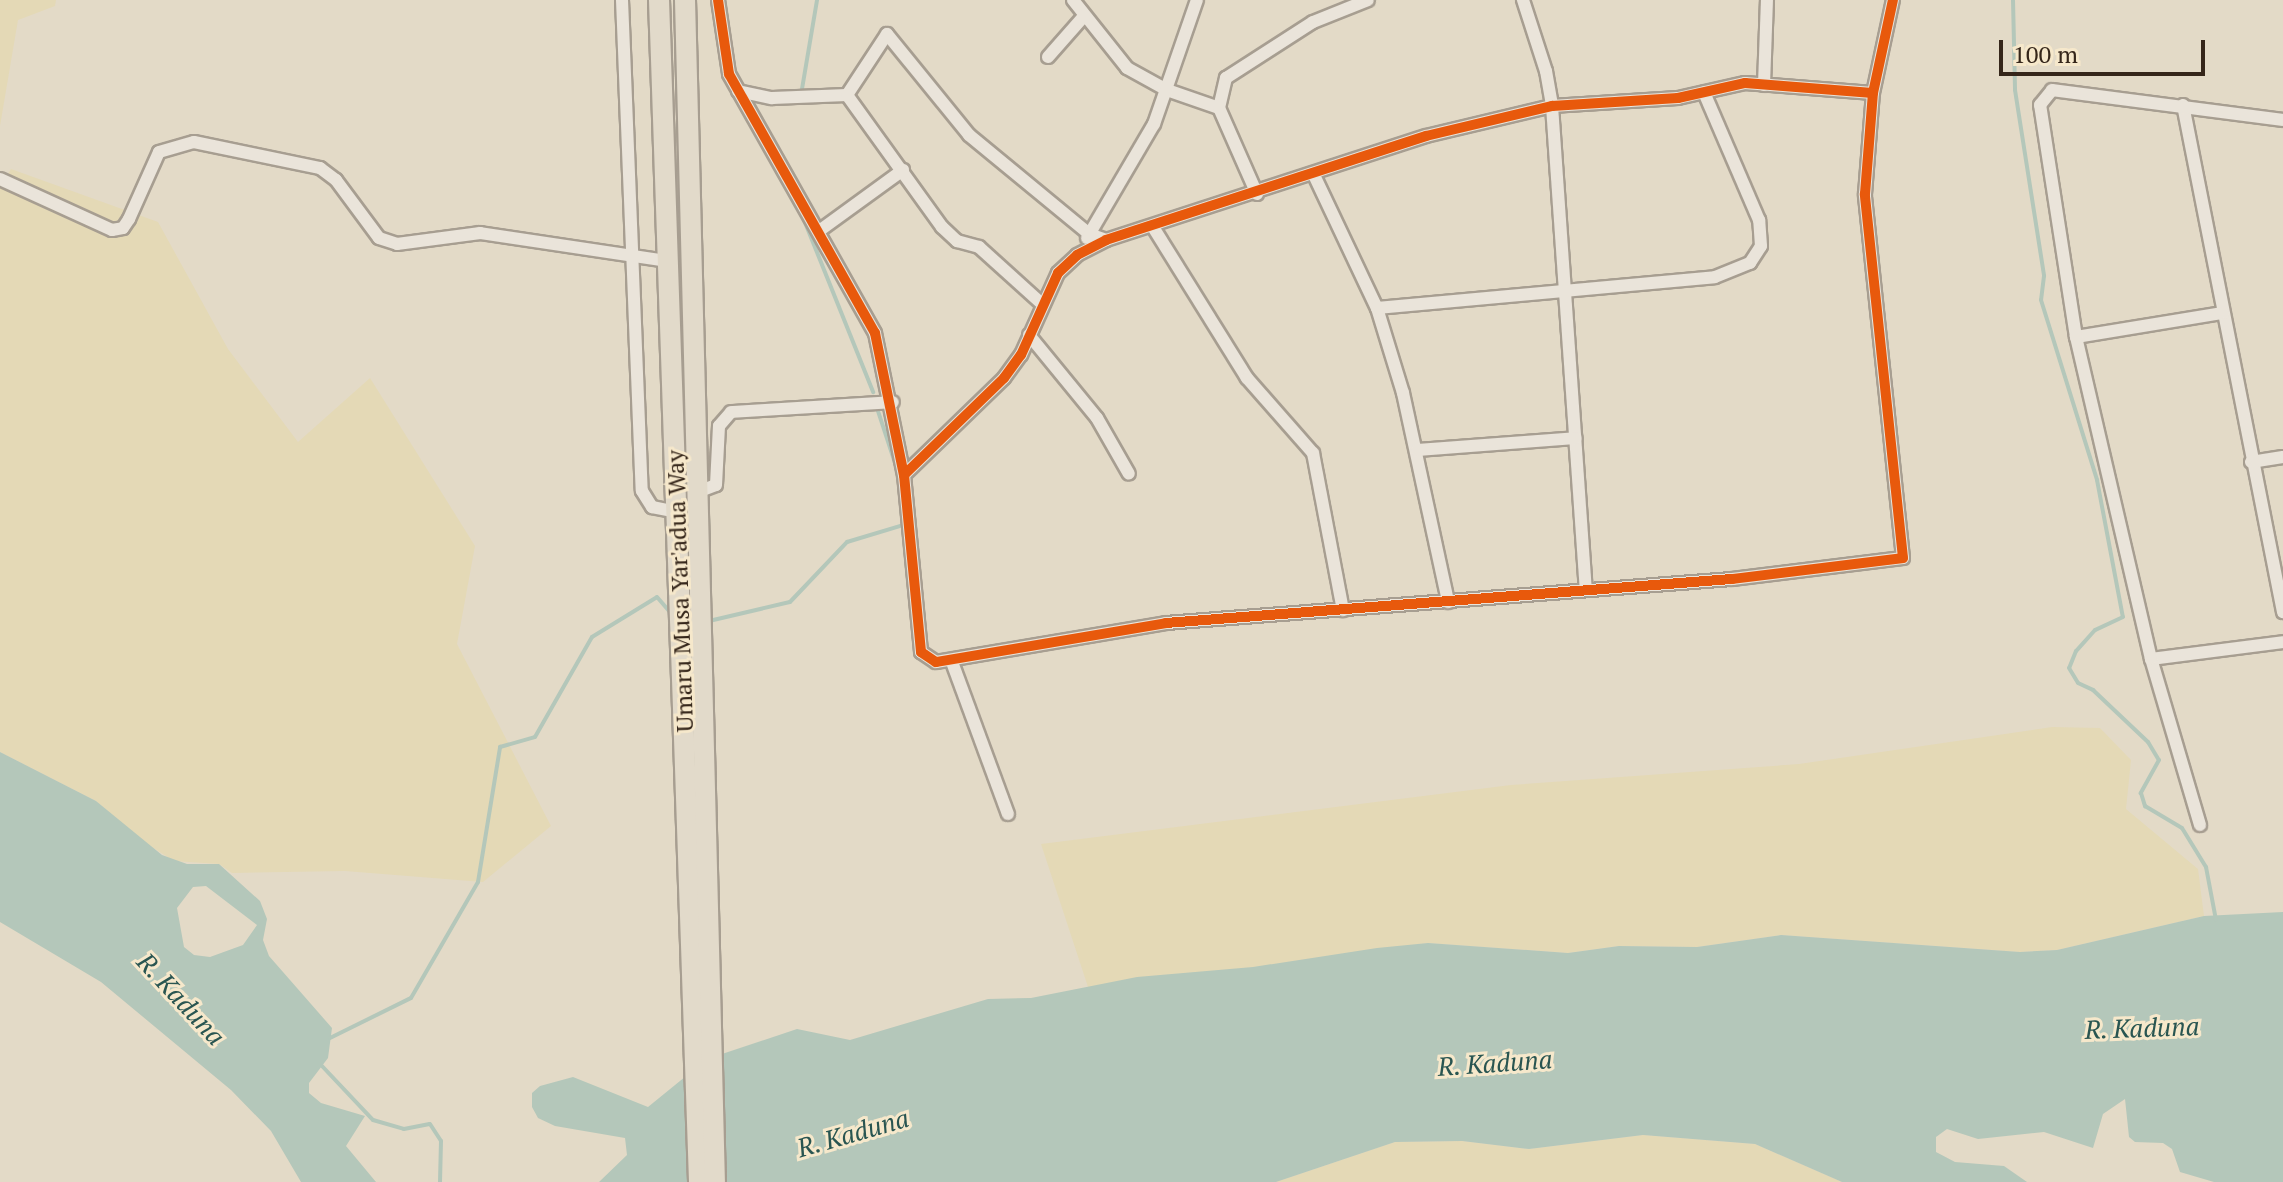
<!DOCTYPE html>
<style>
body{margin:0}
#map{position:relative;width:2283px;height:1182px;overflow:hidden;background:#e3dac7;font-family:"PT Serif",serif}
div>[style]{position:absolute}
.farmland>*{inset:0;background:#e4d9b6}
.water>*{inset:0;background:#b4c7ba}
.stream>*{height:4px;margin:-2px;padding:0 2px;transform-origin:2px;border-radius:2px;background:#b4c7ba}
.roads{filter:drop-shadow(2px 0 #a79e91) drop-shadow(-2px 0 #a79e91) drop-shadow(0 2px #a79e91) drop-shadow(0 -2px #a79e91)}
.street>*{height:12px;margin:-6px;padding:0 6px;transform-origin:6px;border-radius:6px;background:#eae4da}
.primary>*{height:20px;margin:-10px;padding:0 10px;transform-origin:10px;border-radius:10px;background:#e2daca}
.cycleway>*{height:10px;margin:-5px;padding:0 5px;transform-origin:5px;border-radius:5px;background:#e8590c}
span{translate:-50% -50%;white-space:nowrap;text-align:center;line-height:1.15;-webkit-text-stroke:6px #f6e8cb;paint-order:stroke}
.street-label{font-size:24px;color:#35261a}
.water-label{font-size:26px;color:#295551;font-style:italic}
.scale{position:absolute;left:1999px;top:40px;width:206px;height:36px;box-sizing:border-box;border:4px solid #35261a;border-top:0;padding-left:10px;font-size:24px;line-height:28px;white-space:nowrap;color:#35261a;-webkit-text-stroke:6px #f6e8cb;paint-order:stroke}
</style>
<div id="map">
<div class="farmland">
<i style="clip-path:polygon(0 0,56px 0,55px 6px,18px 20px,0 126px)"></i>
<i style="clip-path:polygon(11px 169px,158px 222px,228px 349px,298px 442px,370px 378px,475px 546px,457px 644px,551px 826px,483px 882px,345px 871px,232px 873px,219px 864px,174px 861px,139px 839px,96px 801px,0 752px,0 187px)"></i>
<i style="clip-path:polygon(2052px 727px,2100px 728px,2131px 760px,2126px 809px,2198px 869px,2204px 916px,2057px 950px,2020px 952px,1781px 935px,1697px 947px,1619px 946px,1568px 953px,1428px 943px,1089px 990px,1041px 844px,1511px 785px,1799px 764px)"></i>
<i style="clip-path:polygon(1643px 1135px,1755px 1144px,1842px 1182px,1276px 1182px,1395px 1142px,1462px 1141px,1529px 1149px)"></i>
</div>
<div class="water">
<i style="clip-path:polygon(evenodd,0 752px,96px 801px,162px 855px,187px 864px,219px 864px,260px 901px,267px 919px,263px 940px,269px 956px,332px 1028px,328px 1058px,309px 1083px,309px 1093px,321px 1103px,365px 1116px,346px 1146px,376px 1182px,301px 1182px,271px 1131px,231px 1090px,101px 982px,0 922px,0 752px,206px 886px,257px 925px,243px 945px,210px 957px,194px 955px,184px 947px,177px 908px,193px 887px,206px 886px)"></i>
<i style="clip-path:polygon(2283px 912px,2283px 1182px,2214px 1182px,2180px 1172px,2172px 1149px,2163px 1143px,2135px 1142px,2129px 1137px,2125px 1099px,2103px 1114px,2093px 1148px,2044px 1132px,1978px 1139px,1947px 1129px,1936px 1137px,1936px 1152px,1955px 1162px,2004px 1166px,2027px 1182px,1842px 1182px,1755px 1144px,1643px 1135px,1529px 1149px,1462px 1141px,1395px 1142px,1276px 1182px,599px 1182px,627px 1155px,625px 1138px,555px 1126px,538px 1118px,532px 1107px,532px 1093px,540px 1086px,573px 1077px,648px 1107px,707px 1059px,797px 1029px,850px 1040px,988px 999px,1031px 998px,1137px 977px,1253px 967px,1377px 948px,1428px 943px,1568px 953px,1619px 946px,1697px 947px,1781px 935px,2020px 952px,2057px 950px,2204px 916px)"></i>
</div>
<div class="stream">
<i style="left:2013px;top:0;width:90px;rotate:88.7deg"></i>
<i style="left:2015px;top:90px;width:188px;rotate:81.1deg"></i>
<i style="left:2044px;top:276px;width:24px;rotate:97deg"></i>
<i style="left:2041px;top:300px;width:189px;rotate:72.7deg"></i>
<i style="left:2097px;top:480px;width:139px;rotate:79.3deg"></i>
<i style="left:2123px;top:617px;width:31px;rotate:155deg"></i>
<i style="left:2095px;top:630px;width:28px;rotate:132deg"></i>
<i style="left:2076px;top:651px;width:18px;rotate:112deg"></i>
<i style="left:2069px;top:668px;width:17px;rotate:59deg"></i>
<i style="left:2078px;top:683px;width:17px;rotate:25deg"></i>
<i style="left:2093px;top:690px;width:76px;rotate:43.4deg"></i>
<i style="left:2148px;top:742px;width:21px;rotate:59deg"></i>
<i style="left:2159px;top:760px;width:38px;rotate:119deg"></i>
<i style="left:2141px;top:793px;width:14px;rotate:73deg"></i>
<i style="left:2145px;top:806px;width:43px;rotate:30.7deg"></i>
<i style="left:2182px;top:828px;width:46px;rotate:58.4deg"></i>
<i style="left:2206px;top:867px;width:54px;rotate:79.3deg"></i>
<i style="left:802px;top:89px;width:90px;rotate:-80.4deg"></i>
<i style="left:802px;top:215px;width:191px;rotate:68.1deg"></i>
<i style="left:877px;top:408px;width:61px;rotate:71.9deg"></i>
<i style="left:709px;top:621px;width:83px;rotate:-13.2deg"></i>
<i style="left:790px;top:602px;width:83px;rotate:-46.5deg"></i>
<i style="left:847px;top:542px;width:55px;rotate:-16.8deg"></i>
<i style="left:330px;top:1038px;width:90px;rotate:-26.3deg"></i>
<i style="left:411px;top:998px;width:134px;rotate:-60deg"></i>
<i style="left:478px;top:882px;width:137px;rotate:-80.7deg"></i>
<i style="left:500px;top:747px;width:36px;rotate:-16deg"></i>
<i style="left:535px;top:737px;width:115px;rotate:-60.3deg"></i>
<i style="left:592px;top:637px;width:76px;rotate:-31.6deg"></i>
<i style="left:657px;top:597px;width:21px;rotate:49deg"></i>
<i style="left:322px;top:1066px;width:74px;rotate:46.6deg"></i>
<i style="left:373px;top:1120px;width:32px;rotate:16deg"></i>
<i style="left:404px;top:1129px;width:26px;rotate:-11deg"></i>
<i style="left:430px;top:1124px;width:20px;rotate:57deg"></i>
<i style="left:441px;top:1141px;width:41px;rotate:91.4deg"></i>
</div>
<div class="roads">
<div class="street">
<i style="left:622px;top:0;width:491px;rotate:87.7deg"></i>
<i style="left:642px;top:491px;width:19px;rotate:58deg"></i>
<i style="left:652px;top:507px;width:25px;rotate:11deg"></i>
<i style="left:718px;top:0;width:75px;rotate:81.5deg"></i>
<i style="left:729px;top:74px;width:297px;rotate:60.6deg"></i>
<i style="left:875px;top:333px;width:145px;rotate:78.5deg"></i>
<i style="left:904px;top:475px;width:178px;rotate:84.5deg"></i>
<i style="left:921px;top:652px;width:18px;rotate:34deg"></i>
<i style="left:936px;top:662px;width:233px;rotate:-9.6deg"></i>
<i style="left:1166px;top:623px;width:568px;rotate:-4.45deg"></i>
<i style="left:1732px;top:579px;width:172px;rotate:-7deg"></i>
<i style="left:1903px;top:558px;width:366px;rotate:-96deg"></i>
<i style="left:1865px;top:194px;width:101px;rotate:-85.5deg"></i>
<i style="left:1873px;top:93px;width:95px;rotate:-77.9deg"></i>
<i style="left:1073px;top:0;width:87px;rotate:51.5deg"></i>
<i style="left:1127px;top:68px;width:46px;rotate:28.8deg"></i>
<i style="left:1167px;top:90px;width:55px;rotate:19.1deg"></i>
<i style="left:1523px;top:0;width:75px;rotate:72.1deg"></i>
<i style="left:1546px;top:71px;width:36px;rotate:80deg"></i>
<i style="left:1552px;top:106px;width:482px;rotate:86deg"></i>
<i style="left:1048px;top:57px;width:55px;rotate:-48.7deg"></i>
<i style="left:1764px;top:85px;width:85px;rotate:-88deg"></i>
<i style="left:738px;top:91px;width:35px;rotate:12deg"></i>
<i style="left:772px;top:98px;width:75px;rotate:-2.3deg"></i>
<i style="left:847px;top:95px;width:73px;rotate:-56.7deg"></i>
<i style="left:887px;top:34px;width:130px;rotate:50.9deg"></i>
<i style="left:969px;top:135px;width:156px;rotate:39.5deg"></i>
<i style="left:1089px;top:234px;width:18px;rotate:19deg"></i>
<i style="left:847px;top:95px;width:163px;rotate:54.3deg"></i>
<i style="left:942px;top:227px;width:21px;rotate:43deg"></i>
<i style="left:957px;top:241px;width:23px;rotate:15deg"></i>
<i style="left:979px;top:247px;width:84px;rotate:42.1deg"></i>
<i style="left:2183px;top:105px;width:517px;rotate:78.84deg"></i>
<i style="left:1314px;top:175px;width:147px;rotate:64.7deg"></i>
<i style="left:1377px;top:308px;width:89px;rotate:73deg"></i>
<i style="left:1403px;top:393px;width:214px;rotate:77.8deg"></i>
<i style="left:0;top:179px;width:123px;rotate:24.5deg"></i>
<i style="left:112px;top:230px;width:11px;rotate:-10deg"></i>
<i style="left:123px;top:228px;width:11px;rotate:-56deg"></i>
<i style="left:129px;top:219px;width:73px;rotate:-65.9deg"></i>
<i style="left:159px;top:152px;width:36px;rotate:-16deg"></i>
<i style="left:194px;top:142px;width:129px;rotate:11.7deg"></i>
<i style="left:320px;top:168px;width:20px;rotate:37deg"></i>
<i style="left:336px;top:180px;width:72px;rotate:53.4deg"></i>
<i style="left:379px;top:238px;width:19px;rotate:18deg"></i>
<i style="left:397px;top:244px;width:84px;rotate:-7.5deg"></i>
<i style="left:480px;top:233px;width:189px;rotate:8.5deg"></i>
<i style="left:1257px;top:194px;width:94px;rotate:-113.8deg"></i>
<i style="left:1219px;top:108px;width:31px;rotate:-77deg"></i>
<i style="left:1226px;top:78px;width:103px;rotate:-32.8deg"></i>
<i style="left:1313px;top:22px;width:59px;rotate:-21.8deg"></i>
<i style="left:1153px;top:227px;width:178px;rotate:58.1deg"></i>
<i style="left:1247px;top:378px;width:100px;rotate:48.7deg"></i>
<i style="left:1313px;top:453px;width:160px;rotate:79.2deg"></i>
<i style="left:819px;top:231px;width:104px;rotate:-36deg"></i>
<i style="left:1087px;top:238px;width:132px;rotate:-59.6deg"></i>
<i style="left:1154px;top:124px;width:131px;rotate:-70.9deg"></i>
<i style="left:1377px;top:308px;width:339px;rotate:-5.2deg"></i>
<i style="left:1715px;top:277px;width:38px;rotate:-22deg"></i>
<i style="left:1750px;top:263px;width:20px;rotate:-57deg"></i>
<i style="left:1761px;top:246px;width:26px;rotate:-94deg"></i>
<i style="left:1759px;top:220px;width:139px;rotate:-113.3deg"></i>
<i style="left:1029px;top:335px;width:107px;rotate:50.7deg"></i>
<i style="left:1097px;top:418px;width:64px;rotate:60.3deg"></i>
<i style="left:2076px;top:337px;width:149px;rotate:-9.3deg"></i>
<i style="left:1417px;top:450px;width:159px;rotate:-4.3deg"></i>
<i style="left:2251px;top:462px;width:32px;rotate:-9deg"></i>
<i style="left:904px;top:475px;width:139px;rotate:-44.1deg"></i>
<i style="left:1004px;top:378px;width:29px;rotate:-54deg"></i>
<i style="left:1021px;top:355px;width:90px;rotate:-65.7deg"></i>
<i style="left:1058px;top:273px;width:26px;rotate:-43deg"></i>
<i style="left:1077px;top:255px;width:33px;rotate:-27deg"></i>
<i style="left:1106px;top:240px;width:336px;rotate:-18deg"></i>
<i style="left:1426px;top:136px;width:130px;rotate:-13.4deg"></i>
<i style="left:1552px;top:106px;width:126px;rotate:-3.6deg"></i>
<i style="left:1678px;top:98px;width:69px;rotate:-12.6deg"></i>
<i style="left:1745px;top:83px;width:128px;rotate:4.5deg"></i>
<i style="left:695px;top:493px;width:22px;rotate:-21deg"></i>
<i style="left:716px;top:485px;width:59px;rotate:-87.1deg"></i>
<i style="left:719px;top:426px;width:18px;rotate:-49deg"></i>
<i style="left:731px;top:412px;width:162px;rotate:-3.5deg"></i>
<i style="left:2151px;top:659px;width:133px;rotate:-7.3deg"></i>
<i style="left:952px;top:662px;width:162px;rotate:69.8deg"></i>
<i style="left:2200px;top:825px;width:173px;rotate:-106.4deg"></i>
<i style="left:2151px;top:659px;width:331px;rotate:-103.1deg"></i>
<i style="left:2076px;top:337px;width:235px;rotate:-98.8deg"></i>
<i style="left:2040px;top:105px;width:19px;rotate:-51deg"></i>
<i style="left:2052px;top:90px;width:233px;rotate:7.4deg"></i>
</div>
<div class="primary">
<i style="left:659px;top:0;width:1183px;rotate:88.06deg"></i>
<i style="left:685px;top:0;width:1182px;rotate:88.55deg"></i>
</div>
</div>
<div class="cycleway">
<i style="left:718px;top:0;width:75px;rotate:81.5deg"></i>
<i style="left:729px;top:74px;width:297px;rotate:60.6deg"></i>
<i style="left:875px;top:333px;width:145px;rotate:78.5deg"></i>
<i style="left:904px;top:475px;width:178px;rotate:84.5deg"></i>
<i style="left:921px;top:652px;width:18px;rotate:34deg"></i>
<i style="left:936px;top:662px;width:233px;rotate:-9.6deg"></i>
<i style="left:1166px;top:623px;width:568px;rotate:-4.45deg"></i>
<i style="left:1732px;top:579px;width:172px;rotate:-7deg"></i>
<i style="left:1903px;top:558px;width:366px;rotate:-96deg"></i>
<i style="left:1865px;top:194px;width:101px;rotate:-85.5deg"></i>
<i style="left:1873px;top:93px;width:95px;rotate:-77.9deg"></i>
<i style="left:904px;top:475px;width:139px;rotate:-44.1deg"></i>
<i style="left:1004px;top:378px;width:29px;rotate:-54deg"></i>
<i style="left:1021px;top:355px;width:90px;rotate:-65.7deg"></i>
<i style="left:1058px;top:273px;width:26px;rotate:-43deg"></i>
<i style="left:1077px;top:255px;width:33px;rotate:-27deg"></i>
<i style="left:1106px;top:240px;width:336px;rotate:-18deg"></i>
<i style="left:1426px;top:136px;width:130px;rotate:-13.4deg"></i>
<i style="left:1552px;top:106px;width:126px;rotate:-3.6deg"></i>
<i style="left:1678px;top:98px;width:69px;rotate:-12.6deg"></i>
<i style="left:1745px;top:83px;width:128px;rotate:4.5deg"></i>
</div>
<div class="street-label">
<span style="left:680px;top:591px;rotate:-92deg">Umaru Musa Yar'adua Way</span>
</div>
<div class="water-label">
<span style="left:181px;top:999px;rotate:47deg">R. Kaduna</span>
<span style="left:2142px;top:1028px;rotate:-2deg">R. Kaduna</span>
<span style="left:1495px;top:1063px;rotate:-4deg">R. Kaduna</span>
<span style="left:853px;top:1133px;rotate:-16deg">R. Kaduna</span>
</div>
<div class="scale">100 m</div>
</div>
